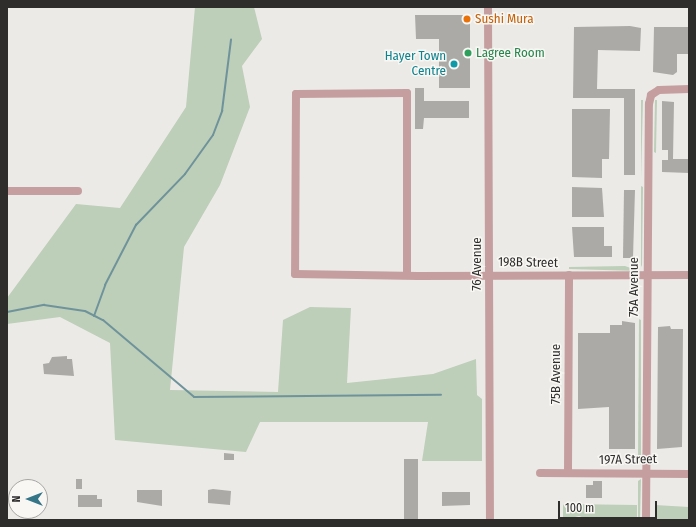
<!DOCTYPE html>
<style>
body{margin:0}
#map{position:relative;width:696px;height:527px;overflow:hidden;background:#eceae7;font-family:"Fira Sans Condensed",sans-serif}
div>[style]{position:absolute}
.green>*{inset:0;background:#bdceb9}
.stream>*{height:2px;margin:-1px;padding:0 1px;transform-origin:1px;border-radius:1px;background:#6f939a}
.building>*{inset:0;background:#acaaa7}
.minor>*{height:8px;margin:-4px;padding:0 4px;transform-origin:4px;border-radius:4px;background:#c59f9f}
.dots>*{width:11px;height:11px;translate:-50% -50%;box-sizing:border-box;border:2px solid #f9f7f4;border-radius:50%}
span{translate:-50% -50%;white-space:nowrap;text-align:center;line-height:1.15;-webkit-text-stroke:3px #f9f7f4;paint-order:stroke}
.food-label{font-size:13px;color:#c56008}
.left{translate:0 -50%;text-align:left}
.leisure-label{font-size:13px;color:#27864d}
.culture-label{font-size:13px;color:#0d838f}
.right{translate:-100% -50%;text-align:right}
.street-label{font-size:13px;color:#2e2d2c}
.frame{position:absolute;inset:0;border:8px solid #2e2d2c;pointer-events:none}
.north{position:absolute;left:8px;top:479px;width:40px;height:40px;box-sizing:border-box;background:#f9f7f4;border:1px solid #a8a6a4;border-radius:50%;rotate:270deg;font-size:11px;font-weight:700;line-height:16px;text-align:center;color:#2e2d2c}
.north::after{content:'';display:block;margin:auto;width:14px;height:18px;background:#347588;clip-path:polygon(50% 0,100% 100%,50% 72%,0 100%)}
.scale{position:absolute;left:558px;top:501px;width:99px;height:18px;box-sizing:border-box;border:2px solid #2e2d2c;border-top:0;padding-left:5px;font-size:12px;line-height:14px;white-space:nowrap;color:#2e2d2c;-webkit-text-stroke:3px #f9f7f4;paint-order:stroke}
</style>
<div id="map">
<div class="green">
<i style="clip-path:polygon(195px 7px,254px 7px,262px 39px,242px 66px,250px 107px,220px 185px,184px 247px,170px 390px,278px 392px,283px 320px,310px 307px,351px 308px,347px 383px,433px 374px,476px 359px,477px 395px,482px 399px,482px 461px,422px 461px,428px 422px,260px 422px,246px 452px,115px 440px,110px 343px,60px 317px,7px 324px,7px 298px,76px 204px,120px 208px,186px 107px)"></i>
<i style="clip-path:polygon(641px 100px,643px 100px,641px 179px)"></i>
<i style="clip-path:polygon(655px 100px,657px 100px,656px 153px,654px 152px)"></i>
<i style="clip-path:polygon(641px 186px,643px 187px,642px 267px,641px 265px)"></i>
<i style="clip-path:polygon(625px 266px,639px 271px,569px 269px,569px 267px)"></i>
<i style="clip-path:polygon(639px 319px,641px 320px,641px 463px,638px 462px)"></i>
<i style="clip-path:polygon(641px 479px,640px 520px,638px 520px,638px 481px)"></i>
<i style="clip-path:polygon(563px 504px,637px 505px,637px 520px,591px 520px,579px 516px,563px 520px)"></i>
<i style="clip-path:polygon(655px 505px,689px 507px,689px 520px,655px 520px)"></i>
</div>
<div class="stream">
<i style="left:7px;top:312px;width:38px;rotate:-11deg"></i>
<i style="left:44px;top:305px;width:41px;rotate:8.3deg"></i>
<i style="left:85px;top:311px;width:20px;rotate:27deg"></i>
<i style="left:103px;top:320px;width:119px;rotate:40.2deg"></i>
<i style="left:194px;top:397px;width:247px;rotate:-0.5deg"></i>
<i style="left:94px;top:316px;width:33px;rotate:-70deg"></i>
<i style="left:105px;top:285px;width:68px;rotate:-62.7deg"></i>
<i style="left:136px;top:225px;width:71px;rotate:-46.1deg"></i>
<i style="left:185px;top:174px;width:48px;rotate:-54.3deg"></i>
<i style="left:213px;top:135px;width:26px;rotate:-69deg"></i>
<i style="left:222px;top:111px;width:72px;rotate:-82.8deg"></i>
<i style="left:573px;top:520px;width:17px"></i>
<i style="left:614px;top:520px;width:9px"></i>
</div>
<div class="building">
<i style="clip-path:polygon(415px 15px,470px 15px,470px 88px,439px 88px,439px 39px,416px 39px)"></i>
<i style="clip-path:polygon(630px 26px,641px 28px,640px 51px,598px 50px,597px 89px,635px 89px,635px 175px,624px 175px,624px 98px,573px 98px,574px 27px)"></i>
<i style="clip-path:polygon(654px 27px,689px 27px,689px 54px,677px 54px,677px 72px,673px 75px,653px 72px)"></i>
<i style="clip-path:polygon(415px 88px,424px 88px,424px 101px,469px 101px,469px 118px,424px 118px,423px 129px,415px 129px)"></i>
<i style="clip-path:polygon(662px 101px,674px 102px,673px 159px,689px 159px,689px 173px,662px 172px,662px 160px,668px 160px,668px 150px,662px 150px)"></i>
<i style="clip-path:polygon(572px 109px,610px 109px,609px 159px,602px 159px,602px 178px,572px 177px)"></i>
<i style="clip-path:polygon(572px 187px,602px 188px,604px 217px,572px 217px)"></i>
<i style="clip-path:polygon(624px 190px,635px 190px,633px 258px,623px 258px)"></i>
<i style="clip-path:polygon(572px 227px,604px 227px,604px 246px,612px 246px,612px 257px,574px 257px)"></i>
<i style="clip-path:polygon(622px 321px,635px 323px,635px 449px,609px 449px,609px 407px,578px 409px,578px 333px,610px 333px,610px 325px,622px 325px)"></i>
<i style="clip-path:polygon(670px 326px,671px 329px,683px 329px,682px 447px,657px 449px,658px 327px)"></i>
<i style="clip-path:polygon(67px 356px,67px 359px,72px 359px,74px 376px,44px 374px,43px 364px,49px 363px,52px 357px)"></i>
<i style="clip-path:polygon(224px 453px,234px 454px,234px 460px,224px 460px)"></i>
<i style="clip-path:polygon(404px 459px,418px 459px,418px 520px,404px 520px)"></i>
<i style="clip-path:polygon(76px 479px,82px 479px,82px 489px,76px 489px)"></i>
<i style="clip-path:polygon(593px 481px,602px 481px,602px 498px,586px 498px,586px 485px,593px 485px)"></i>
<i style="clip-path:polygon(213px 489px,231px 491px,230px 505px,208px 503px,208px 490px)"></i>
<i style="clip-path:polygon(137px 490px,162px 490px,162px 506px,137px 502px)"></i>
<i style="clip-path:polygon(442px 492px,470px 492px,470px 505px,442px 506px)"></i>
<i style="clip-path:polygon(78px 495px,97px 495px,97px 499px,102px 499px,102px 507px,78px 507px)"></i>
</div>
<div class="minor">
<i style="left:488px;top:7px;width:513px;rotate:89.78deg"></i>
<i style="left:7px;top:191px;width:71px"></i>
<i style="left:407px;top:275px;width:182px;rotate:-90deg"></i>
<i style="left:407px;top:93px;width:111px;rotate:179.5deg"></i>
<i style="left:296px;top:94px;width:180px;rotate:90.3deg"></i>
<i style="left:295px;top:274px;width:123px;rotate:0.9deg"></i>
<i style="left:418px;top:276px;width:271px;rotate:-0.2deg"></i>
<i style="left:568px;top:472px;width:197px;rotate:-89.7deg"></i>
<i style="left:540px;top:473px;width:149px;rotate:0.4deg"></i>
<i style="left:646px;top:520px;width:416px;rotate:-89.6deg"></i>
<i style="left:649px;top:104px;width:9px;rotate:-77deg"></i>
<i style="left:651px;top:95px;width:9px;rotate:-32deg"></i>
<i style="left:659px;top:90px;width:30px;rotate:-2deg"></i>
</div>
<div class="dots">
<i style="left:467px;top:19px;background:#e8710a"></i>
<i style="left:468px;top:53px;background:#2e9e5b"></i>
<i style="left:454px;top:64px;background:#0f9aa8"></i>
</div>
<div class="food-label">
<span class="left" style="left:475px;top:19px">Sushi Mura</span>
</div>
<div class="leisure-label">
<span class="left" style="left:476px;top:53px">Lagree Room</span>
</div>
<div class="culture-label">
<span class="right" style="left:446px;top:64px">Hayer Town<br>Centre</span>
</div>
<div class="street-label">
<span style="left:528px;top:263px;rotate:1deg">198B Street</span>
<span style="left:477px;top:264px;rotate:-90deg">76 Avenue</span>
<span style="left:634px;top:287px;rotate:-90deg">75A Avenue</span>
<span style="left:556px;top:374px;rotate:-90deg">75B Avenue</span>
<span style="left:628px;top:460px;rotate:-1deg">197A Street</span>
</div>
<div class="frame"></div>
<div class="north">N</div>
<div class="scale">100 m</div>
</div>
